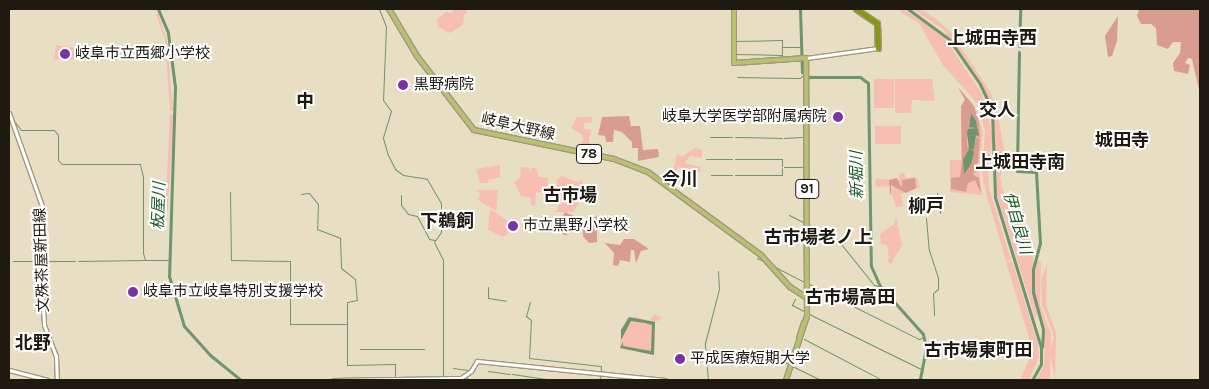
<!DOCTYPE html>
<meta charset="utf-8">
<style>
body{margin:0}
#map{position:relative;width:1209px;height:389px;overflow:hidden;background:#e8dec4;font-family:Karla,"Noto Sans JP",sans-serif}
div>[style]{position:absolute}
.green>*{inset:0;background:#f7beb2}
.forest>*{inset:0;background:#d99d90}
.water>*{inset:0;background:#6d966e}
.stream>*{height:1px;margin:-0.5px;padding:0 0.5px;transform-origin:0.5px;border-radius:0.5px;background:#6d966e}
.river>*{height:3px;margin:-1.5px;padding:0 1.5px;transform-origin:1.5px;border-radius:1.5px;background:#6d966e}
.roads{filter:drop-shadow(1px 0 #a1987f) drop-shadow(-1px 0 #a1987f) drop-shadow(0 1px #a1987f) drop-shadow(0 -1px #a1987f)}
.secondary>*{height:3px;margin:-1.5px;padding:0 1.5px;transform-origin:1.5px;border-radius:1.5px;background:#fff}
.primary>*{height:4px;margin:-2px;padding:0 2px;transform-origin:2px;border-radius:2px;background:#b8c170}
.highway>*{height:5px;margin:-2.5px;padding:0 2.5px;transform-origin:2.5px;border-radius:2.5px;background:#889811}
.dots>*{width:14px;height:14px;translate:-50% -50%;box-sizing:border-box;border:2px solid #fff;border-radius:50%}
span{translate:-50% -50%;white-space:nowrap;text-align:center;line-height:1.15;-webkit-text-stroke:4px #fff;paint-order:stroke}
.shield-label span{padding:1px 4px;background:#fff;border:1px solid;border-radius:4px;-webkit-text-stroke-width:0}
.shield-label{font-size:14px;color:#1e1a11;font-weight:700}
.poi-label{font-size:15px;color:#1e1a11}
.left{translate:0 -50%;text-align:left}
.right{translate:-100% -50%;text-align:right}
.street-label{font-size:15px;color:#1e1a11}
.water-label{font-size:16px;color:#1f5b26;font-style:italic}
.quarter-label{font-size:18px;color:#1e1a11;font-weight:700}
.frame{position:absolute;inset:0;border:10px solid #1e1a11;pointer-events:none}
</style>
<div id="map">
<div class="green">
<i style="clip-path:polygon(453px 9px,467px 9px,467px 14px,464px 15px,463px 25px,450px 33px,438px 27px,437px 19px,446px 12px,452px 13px)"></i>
<i style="clip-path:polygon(903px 9px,943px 35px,982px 94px,993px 136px,988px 167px,989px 188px,1011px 260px,1006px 261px,986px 193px,982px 173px,985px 131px,977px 103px,942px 64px,919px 23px,900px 12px)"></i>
<i style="clip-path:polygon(912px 9px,921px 9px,935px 18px,952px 34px,991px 93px,998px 115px,943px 29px)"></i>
<i style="clip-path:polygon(158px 13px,167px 41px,173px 111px,170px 111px,165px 39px,156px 14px)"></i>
<i style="clip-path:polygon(56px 45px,75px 48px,75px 60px,54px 59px)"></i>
<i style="clip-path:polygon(874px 79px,894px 79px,894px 108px,874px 108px)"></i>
<i style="clip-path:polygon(895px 79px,932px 79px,935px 101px,912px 100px,911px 113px,895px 113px)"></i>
<i style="clip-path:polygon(965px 99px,969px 99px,976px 110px,983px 132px,979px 171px,982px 195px,950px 192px,950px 160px,961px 160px,961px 106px)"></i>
<i style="clip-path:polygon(994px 113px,999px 122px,1006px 161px,1000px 177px,1004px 194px,1002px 195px,1013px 213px,1025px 220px,1033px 260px,1036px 320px,996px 192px)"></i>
<i style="clip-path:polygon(170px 114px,174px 116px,167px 219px,165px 216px)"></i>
<i style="clip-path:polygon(577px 117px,592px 117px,592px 122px,584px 123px,584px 129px,591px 130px,587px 152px,582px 144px,583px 135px,571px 128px)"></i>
<i style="clip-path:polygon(875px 126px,901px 126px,901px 144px,875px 144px)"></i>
<i style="clip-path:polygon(695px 148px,702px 150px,702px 158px,690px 156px,685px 163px,700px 167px,701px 171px,693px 174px,694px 170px,678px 167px,675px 174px,673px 172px,677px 155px,683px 156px)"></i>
<i style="clip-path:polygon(500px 165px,500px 177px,488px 180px,489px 183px,480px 183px,476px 169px)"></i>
<i style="clip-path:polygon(521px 167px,529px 168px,531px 172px,531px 168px,536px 168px,539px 177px,548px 178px,547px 193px,536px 192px,535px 206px,531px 205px,531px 198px,521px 196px,514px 182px,520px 178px)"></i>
<i style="clip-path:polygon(904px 173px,906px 178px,916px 177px,920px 187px,901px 194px,903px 206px,896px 207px,889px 186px,876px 187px,875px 182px,876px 179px,899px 180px,899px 174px)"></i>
<i style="clip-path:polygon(562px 176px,578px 182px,581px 179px,583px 183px,581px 188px,572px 187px,570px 191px,573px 202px,579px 203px,573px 212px,553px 212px,558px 210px,559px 202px,551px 199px,551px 192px,557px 192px,557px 179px)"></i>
<i style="clip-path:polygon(476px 190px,498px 190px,496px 211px,478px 200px,480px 194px)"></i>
<i style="clip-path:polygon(490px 209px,509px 222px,508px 233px,503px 237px,488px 230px)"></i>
<i style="clip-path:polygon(896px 217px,902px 245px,891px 264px,887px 261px,889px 258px,887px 245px,881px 244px,880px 234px,894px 224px)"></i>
<i style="clip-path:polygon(1012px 261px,1038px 344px,1039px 357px,1029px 380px,1020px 380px,1033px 351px,1006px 262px)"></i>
<i style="clip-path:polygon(1037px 261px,1041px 262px,1040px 305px,1051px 334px,1050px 380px,1036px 380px,1044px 366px,1045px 343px,1041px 321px,1036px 313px,1034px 270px)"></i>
<i style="clip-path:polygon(1047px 265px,1046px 305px,1056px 333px,1055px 379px,1050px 352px,1054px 336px,1042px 305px,1041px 279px)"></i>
<i style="clip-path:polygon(654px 314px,662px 318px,655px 322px,654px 355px,620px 348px,621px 330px,625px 327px,626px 319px,636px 317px,649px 321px)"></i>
</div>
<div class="forest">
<i style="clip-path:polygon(1139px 9px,1200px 9px,1200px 94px,1192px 59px,1188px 58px,1185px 63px,1190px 65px,1188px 74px,1174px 71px,1173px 63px,1180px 53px,1181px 42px,1173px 42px,1168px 49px,1157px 45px,1156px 28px,1151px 24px,1141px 24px,1137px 16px)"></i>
<i style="clip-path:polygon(1118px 16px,1117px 41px,1112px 56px,1108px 57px,1105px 36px)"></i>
<i style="clip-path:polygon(958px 87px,974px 106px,979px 123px,980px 138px,976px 136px,978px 127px,971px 113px,969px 126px,977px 128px,969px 129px,967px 140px,967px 146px,974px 150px,976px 137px,980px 139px,978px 162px,974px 168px,976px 172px,972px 174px,979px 178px,981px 193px,975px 180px,968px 183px,966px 192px,951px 189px,951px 178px,960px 177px,962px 160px,961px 106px,965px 100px)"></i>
<i style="clip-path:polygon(629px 116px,631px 126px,640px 126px,643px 150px,658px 149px,659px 157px,638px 161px,638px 148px,632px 148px,632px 142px,622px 132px,614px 130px,613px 142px,606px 142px,605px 136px,598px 135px,602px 117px)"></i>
<i style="clip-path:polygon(897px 178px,902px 188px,902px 180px,915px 178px,916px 188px,906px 193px,891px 185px,891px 195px,890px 194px,889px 180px)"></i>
<i style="clip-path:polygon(565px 212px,576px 217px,574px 228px,568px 225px,567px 236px,556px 231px)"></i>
<i style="clip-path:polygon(597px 216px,597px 242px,589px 243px,583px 236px,583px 223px)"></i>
<i style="clip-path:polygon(624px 239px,634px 239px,649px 249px,641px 251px,636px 263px,634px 250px,631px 250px,630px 262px,620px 260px,618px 266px,613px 265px,614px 253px,605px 243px,620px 245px)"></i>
</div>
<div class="water">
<i style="clip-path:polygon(971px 113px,976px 121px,979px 136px,976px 135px,974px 150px,970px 148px,974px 152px,971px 164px,964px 174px,963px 160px,969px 149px,967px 133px,968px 129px,976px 128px,969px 127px)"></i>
<i style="clip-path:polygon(629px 317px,655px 322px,654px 355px,620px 348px,623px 342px,623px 346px,651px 351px,652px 324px,631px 321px,621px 340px,621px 330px)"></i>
</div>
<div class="stream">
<i style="left:379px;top:9px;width:18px;rotate:68deg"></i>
<i style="left:386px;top:26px;width:74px;rotate:92.3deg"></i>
<i style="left:383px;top:100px;width:14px;rotate:54deg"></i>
<i style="left:391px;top:111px;width:28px;rotate:107deg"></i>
<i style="left:383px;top:138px;width:18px;rotate:74deg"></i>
<i style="left:388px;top:155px;width:16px;rotate:63deg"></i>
<i style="left:395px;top:169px;width:10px;rotate:37deg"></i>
<i style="left:403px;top:175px;width:24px;rotate:9deg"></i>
<i style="left:427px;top:179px;width:28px;rotate:60deg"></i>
<i style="left:441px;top:203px;width:29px;rotate:90deg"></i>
<i style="left:441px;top:232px;width:12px;rotate:125deg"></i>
<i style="left:434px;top:242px;width:20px;rotate:63deg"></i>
<i style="left:443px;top:260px;width:116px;rotate:90deg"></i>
<i style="left:736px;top:41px;width:46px;rotate:-1.2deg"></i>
<i style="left:782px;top:40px;width:7px;rotate:90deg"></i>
<i style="left:735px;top:54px;width:47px;rotate:1.2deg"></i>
<i style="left:782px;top:55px;width:8px;rotate:-90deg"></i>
<i style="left:782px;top:47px;width:18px"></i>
<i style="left:737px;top:77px;width:63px;rotate:0.9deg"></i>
<i style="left:800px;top:78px;width:6px;rotate:-45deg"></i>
<i style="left:12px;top:118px;width:15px;rotate:53deg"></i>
<i style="left:21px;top:130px;width:33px"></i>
<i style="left:54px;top:130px;width:6px;rotate:51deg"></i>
<i style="left:58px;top:135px;width:25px;rotate:90deg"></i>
<i style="left:58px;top:160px;width:6px;rotate:45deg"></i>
<i style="left:62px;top:164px;width:78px"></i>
<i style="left:140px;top:164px;width:13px;rotate:77deg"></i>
<i style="left:143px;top:177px;width:76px;rotate:90deg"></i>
<i style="left:143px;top:253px;width:7px;rotate:74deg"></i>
<i style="left:145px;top:260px;width:23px"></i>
<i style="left:710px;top:137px;width:22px"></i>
<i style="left:735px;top:137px;width:47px;rotate:1.2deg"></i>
<i style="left:784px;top:138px;width:18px;rotate:-3deg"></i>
<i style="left:706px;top:159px;width:26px"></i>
<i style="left:735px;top:159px;width:47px"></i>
<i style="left:782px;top:159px;width:7px;rotate:90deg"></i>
<i style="left:784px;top:167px;width:19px"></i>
<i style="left:711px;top:175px;width:21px"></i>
<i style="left:735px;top:175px;width:47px"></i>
<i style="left:782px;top:175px;width:7px;rotate:-90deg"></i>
<i style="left:230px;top:192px;width:68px;rotate:89.2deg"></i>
<i style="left:231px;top:260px;width:59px;rotate:1deg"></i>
<i style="left:290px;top:261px;width:16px;rotate:90deg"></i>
<i style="left:937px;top:193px;width:20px;rotate:81deg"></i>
<i style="left:301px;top:194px;width:8px;rotate:-7deg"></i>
<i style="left:309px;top:193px;width:14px;rotate:51deg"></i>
<i style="left:318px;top:204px;width:25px;rotate:92deg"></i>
<i style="left:317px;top:229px;width:25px;rotate:21deg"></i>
<i style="left:340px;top:238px;width:30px;rotate:88deg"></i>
<i style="left:341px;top:268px;width:18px;rotate:38deg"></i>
<i style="left:355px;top:279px;width:21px;rotate:85deg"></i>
<i style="left:357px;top:300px;width:10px;rotate:169deg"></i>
<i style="left:347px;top:302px;width:22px;rotate:90deg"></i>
<i style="left:401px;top:195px;width:10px;rotate:90deg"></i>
<i style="left:401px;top:205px;width:11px;rotate:52deg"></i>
<i style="left:408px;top:214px;width:9px;rotate:13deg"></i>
<i style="left:417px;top:216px;width:15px;rotate:62deg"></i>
<i style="left:789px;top:215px;width:54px;rotate:26.6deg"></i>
<i style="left:837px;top:239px;width:59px;rotate:51.2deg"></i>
<i style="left:874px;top:285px;width:6px;rotate:9deg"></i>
<i style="left:926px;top:218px;width:32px;rotate:85deg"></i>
<i style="left:929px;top:250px;width:28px;rotate:72deg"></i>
<i style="left:938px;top:277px;width:12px;rotate:90deg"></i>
<i style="left:938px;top:289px;width:6px;rotate:141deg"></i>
<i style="left:933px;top:293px;width:22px;rotate:87deg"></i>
<i style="left:425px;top:231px;width:9px;rotate:63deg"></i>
<i style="left:429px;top:239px;width:6px;rotate:9deg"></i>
<i style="left:757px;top:258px;width:9px;rotate:27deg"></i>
<i style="left:13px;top:261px;width:25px"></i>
<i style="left:42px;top:261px;width:33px"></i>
<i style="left:78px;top:261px;width:66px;rotate:-0.9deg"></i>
<i style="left:773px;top:266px;width:36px;rotate:27deg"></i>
<i style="left:718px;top:271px;width:17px;rotate:87deg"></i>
<i style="left:290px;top:278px;width:46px;rotate:90deg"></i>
<i style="left:290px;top:324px;width:57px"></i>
<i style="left:347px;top:324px;width:41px;rotate:90deg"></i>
<i style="left:347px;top:365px;width:48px;rotate:-1.2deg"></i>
<i style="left:395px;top:364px;width:13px;rotate:90deg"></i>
<i style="left:809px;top:284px;width:123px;rotate:26.6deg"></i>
<i style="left:919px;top:339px;width:5px;rotate:-22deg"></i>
<i style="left:488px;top:287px;width:11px;rotate:90deg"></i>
<i style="left:488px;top:298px;width:18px;rotate:9deg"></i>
<i style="left:795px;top:299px;width:7px;rotate:117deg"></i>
<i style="left:792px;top:305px;width:16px;rotate:27deg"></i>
<i style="left:530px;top:302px;width:15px;rotate:106deg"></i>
<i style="left:526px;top:316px;width:6px;rotate:39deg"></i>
<i style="left:531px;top:320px;width:38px;rotate:93deg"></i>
<i style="left:529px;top:358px;width:72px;rotate:6.3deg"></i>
<i style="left:601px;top:366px;width:14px;rotate:94deg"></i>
<i style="left:809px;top:314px;width:127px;rotate:26.2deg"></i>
<i style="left:647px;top:323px;width:5px;rotate:11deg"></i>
<i style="left:652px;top:324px;width:4px;rotate:90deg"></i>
<i style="left:804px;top:339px;width:88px;rotate:27.7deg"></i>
<i style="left:360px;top:349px;width:64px"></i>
<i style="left:774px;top:357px;width:17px;rotate:25deg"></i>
<i style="left:792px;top:366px;width:32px;rotate:26deg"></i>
<i style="left:453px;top:368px;width:15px;rotate:8deg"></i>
<i style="left:488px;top:371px;width:22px;rotate:8deg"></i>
<i style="left:512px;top:374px;width:41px;rotate:8.3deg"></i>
<i style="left:467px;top:380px;width:6px;rotate:-90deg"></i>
<i style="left:556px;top:380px;width:1px"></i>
<i style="left:708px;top:380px;width:37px;rotate:-95deg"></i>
<i style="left:705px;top:343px;width:56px;rotate:-75.5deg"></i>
</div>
<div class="river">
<i style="left:158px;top:9px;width:26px;rotate:67deg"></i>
<i style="left:168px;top:33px;width:54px;rotate:82.6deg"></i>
<i style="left:175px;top:87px;width:189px;rotate:91.8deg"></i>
<i style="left:169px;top:276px;width:52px;rotate:73.3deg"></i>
<i style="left:184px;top:326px;width:39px;rotate:48deg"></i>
<i style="left:210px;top:355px;width:40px;rotate:39deg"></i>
<i style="left:800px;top:9px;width:63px;rotate:88.2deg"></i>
<i style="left:802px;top:72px;width:9px;rotate:36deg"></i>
<i style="left:809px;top:77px;width:51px"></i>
<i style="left:860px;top:77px;width:10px;rotate:37deg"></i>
<i style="left:868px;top:83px;width:183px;rotate:89.1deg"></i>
<i style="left:871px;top:266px;width:22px;rotate:66deg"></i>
<i style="left:880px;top:286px;width:64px;rotate:48.1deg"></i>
<i style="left:923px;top:334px;width:14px;rotate:78deg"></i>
<i style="left:926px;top:348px;width:33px;rotate:101deg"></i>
<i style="left:908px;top:9px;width:51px;rotate:36.2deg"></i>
<i style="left:949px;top:39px;width:55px;rotate:55.4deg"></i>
<i style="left:980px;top:84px;width:29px;rotate:65deg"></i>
<i style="left:992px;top:110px;width:87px;rotate:88deg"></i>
<i style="left:995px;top:197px;width:157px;rotate:73deg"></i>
<i style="left:1041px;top:347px;width:17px;rotate:90deg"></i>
<i style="left:1041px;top:364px;width:18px;rotate:119deg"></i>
<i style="left:1019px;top:46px;width:37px;rotate:-88deg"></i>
<i style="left:1019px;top:52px;width:119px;rotate:91deg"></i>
<i style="left:1017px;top:171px;width:19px;rotate:3deg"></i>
<i style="left:1036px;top:172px;width:71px;rotate:86.8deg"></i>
<i style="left:1040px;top:243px;width:28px;rotate:105deg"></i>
<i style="left:1033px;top:270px;width:22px;rotate:90deg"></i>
<i style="left:1033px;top:292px;width:39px;rotate:75deg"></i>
<i style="left:1043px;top:330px;width:17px;rotate:93deg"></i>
</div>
<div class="roads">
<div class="secondary">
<i style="left:806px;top:58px;width:73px;rotate:-7.9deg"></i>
<i style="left:9px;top:113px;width:99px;rotate:70.5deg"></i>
<i style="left:42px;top:206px;width:53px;rotate:92.2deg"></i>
<i style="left:40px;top:259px;width:66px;rotate:86.5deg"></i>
<i style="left:44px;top:325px;width:33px;rotate:69deg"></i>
<i style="left:56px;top:356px;width:24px;rotate:88deg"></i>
<i style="left:9px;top:370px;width:40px;rotate:14.4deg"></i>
<i style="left:333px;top:380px;width:128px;rotate:-0.9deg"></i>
<i style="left:461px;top:378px;width:12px;rotate:-35deg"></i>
<i style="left:471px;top:371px;width:12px;rotate:-59deg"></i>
<i style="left:477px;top:361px;width:189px;rotate:5.8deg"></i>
</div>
<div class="primary">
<i style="left:389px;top:9px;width:55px;rotate:59.2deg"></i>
<i style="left:417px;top:56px;width:93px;rotate:52.4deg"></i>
<i style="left:474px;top:130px;width:143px;rotate:11.7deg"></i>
<i style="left:614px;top:159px;width:36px;rotate:21deg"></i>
<i style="left:648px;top:172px;width:140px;rotate:36.3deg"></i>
<i style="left:761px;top:255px;width:43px;rotate:47.8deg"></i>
<i style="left:790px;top:287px;width:20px;rotate:33deg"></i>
<i style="left:734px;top:9px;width:54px;rotate:90deg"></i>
<i style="left:734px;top:63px;width:72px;rotate:-4deg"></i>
<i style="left:799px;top:338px;width:16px;rotate:-72deg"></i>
<i style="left:786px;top:380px;width:67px;rotate:-71.8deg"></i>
<i style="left:807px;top:316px;width:258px;rotate:-90.2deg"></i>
</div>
<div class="highway">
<i style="left:856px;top:9px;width:25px;rotate:34deg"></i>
<i style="left:877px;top:23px;width:25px;rotate:88deg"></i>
</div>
</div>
<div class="dots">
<i style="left:65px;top:54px;background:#7933a7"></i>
<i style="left:403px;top:85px;background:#7933a7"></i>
<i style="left:838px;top:117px;background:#7933a7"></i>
<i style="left:513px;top:226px;background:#7933a7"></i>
<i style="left:133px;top:292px;background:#7933a7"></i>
<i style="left:680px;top:359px;background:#7933a7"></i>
</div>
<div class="shield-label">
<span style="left:589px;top:154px">78</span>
<span style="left:807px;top:189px">91</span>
</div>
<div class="poi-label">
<span class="left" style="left:75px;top:54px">岐阜市立西郷小学校</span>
<span class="left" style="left:414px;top:85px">黒野病院</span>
<span class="right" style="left:827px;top:117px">岐阜大学医学部附属病院</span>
<span class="left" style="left:523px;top:226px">市立黒野小学校</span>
<span class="left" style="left:143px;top:292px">岐阜市立岐阜特別支援学校</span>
<span class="left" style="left:690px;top:359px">平成医療短期大学</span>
</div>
<div class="street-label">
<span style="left:518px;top:127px;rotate:13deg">岐阜大野線</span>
<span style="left:42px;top:260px;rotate:-92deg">文殊茶屋新田線</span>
</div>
<div class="water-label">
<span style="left:857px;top:175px;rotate:-91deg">新堀川</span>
<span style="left:159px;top:206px;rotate:-88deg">板屋川</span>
<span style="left:1017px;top:223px;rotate:74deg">伊自良川</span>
</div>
<div class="quarter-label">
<span style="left:992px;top:38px">上城田寺西</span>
<span style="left:305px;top:101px">中</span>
<span style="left:997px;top:110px">交人</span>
<span style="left:1122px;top:140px">城田寺</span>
<span style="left:1020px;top:162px">上城田寺南</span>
<span style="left:680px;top:179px">今川</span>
<span style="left:570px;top:195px">古市場</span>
<span style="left:926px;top:206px">柳戸</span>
<span style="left:447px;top:221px">下鵜飼</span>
<span style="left:818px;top:237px">古市場老ノ上</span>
<span style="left:850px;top:297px">古市場高田</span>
<span style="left:33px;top:343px">北野</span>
<span style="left:978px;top:350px">古市場東町田</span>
</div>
<div class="frame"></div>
</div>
